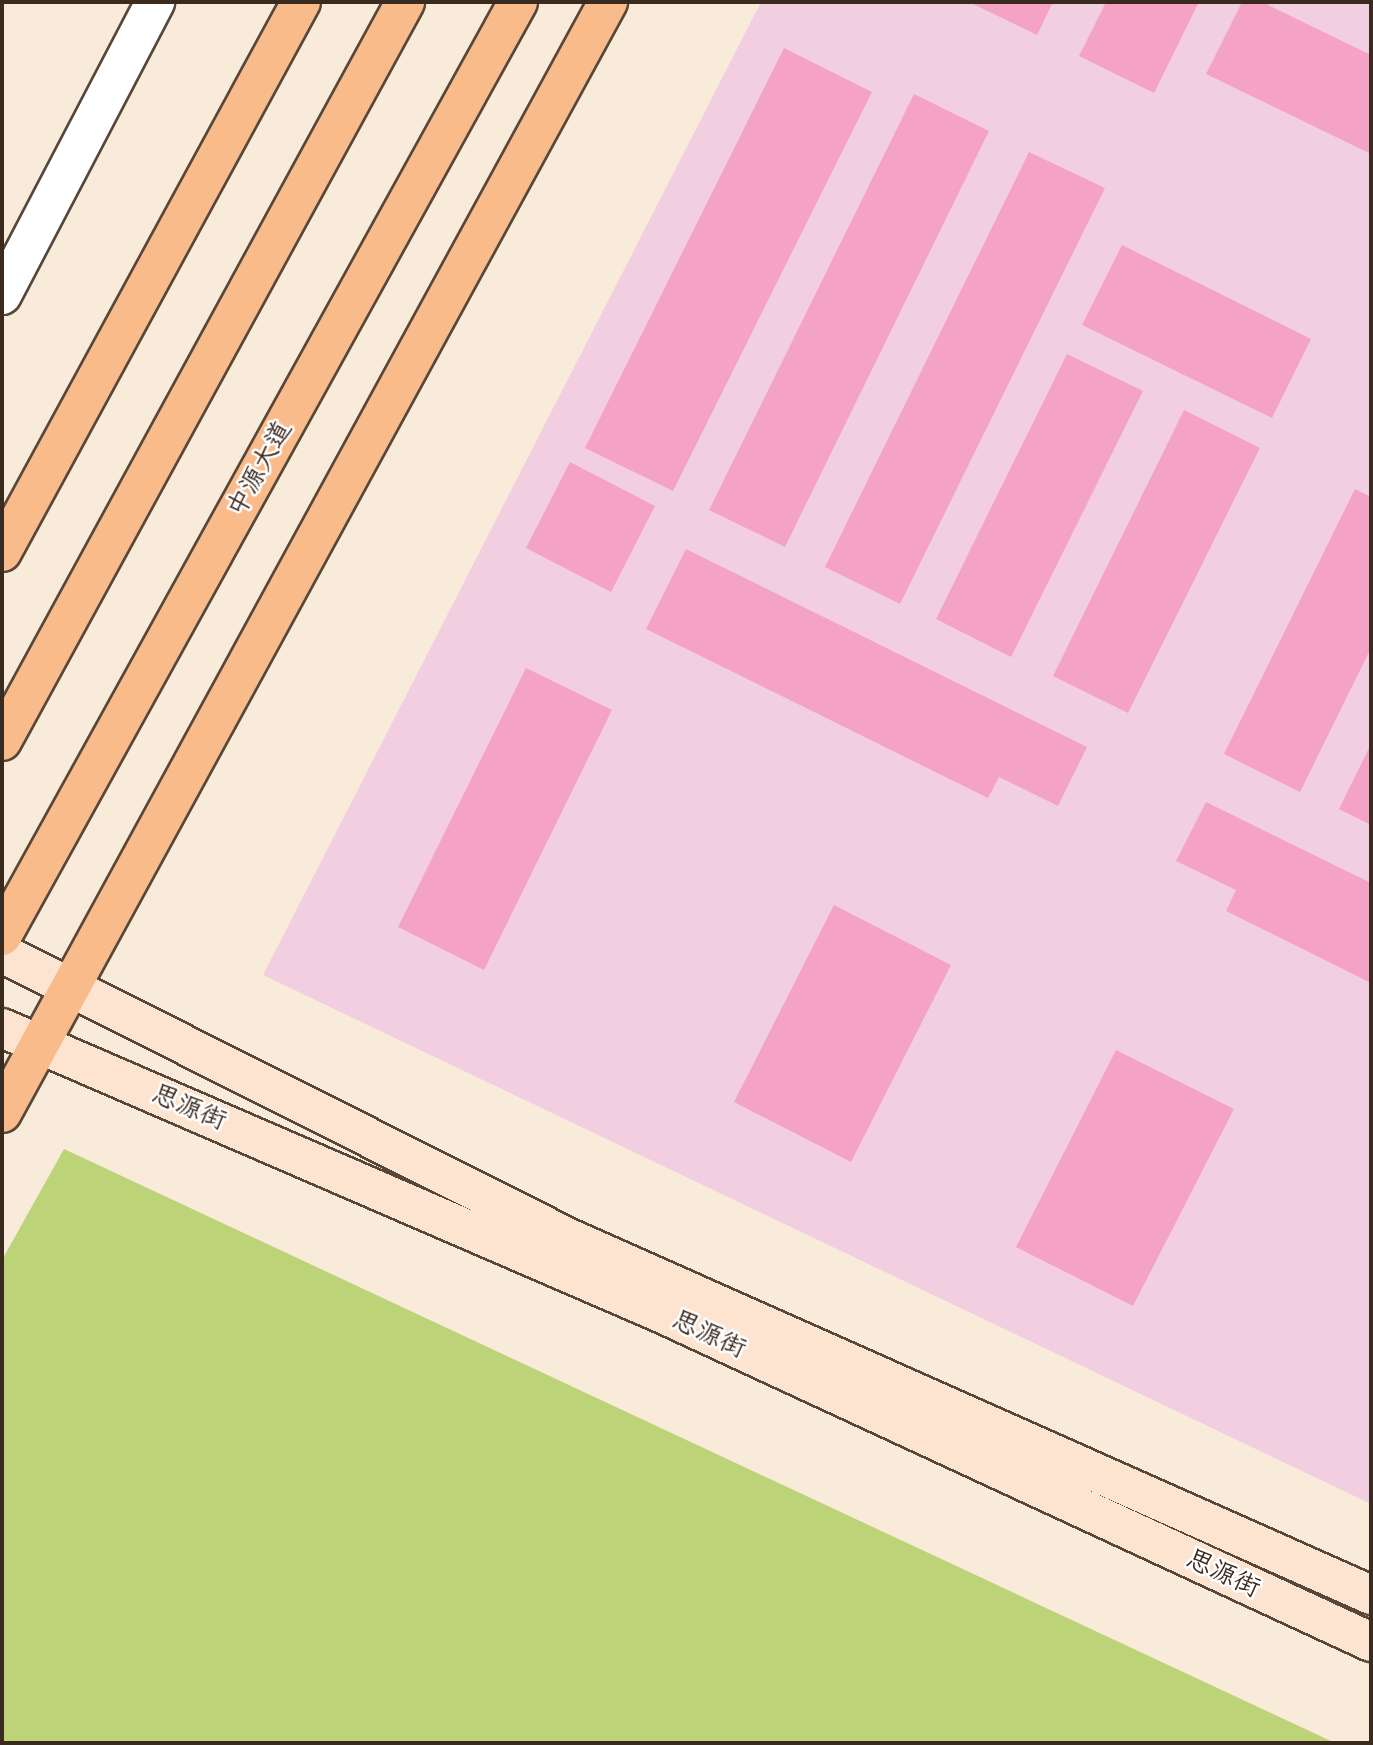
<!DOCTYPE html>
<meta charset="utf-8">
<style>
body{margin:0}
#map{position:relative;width:1373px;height:1745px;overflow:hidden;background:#f8ebda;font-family:"Architects Daughter","LXGW WenKai TC",sans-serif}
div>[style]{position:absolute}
.built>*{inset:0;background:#f2cfe0}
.green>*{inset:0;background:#bdd377}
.building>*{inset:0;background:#f4a3c6}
.roads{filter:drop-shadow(2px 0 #57473a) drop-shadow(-2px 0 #57473a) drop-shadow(0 2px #57473a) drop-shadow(0 -2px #57473a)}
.street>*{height:38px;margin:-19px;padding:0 19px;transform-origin:19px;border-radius:19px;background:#fff}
.secondary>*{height:38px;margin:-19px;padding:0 19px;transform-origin:19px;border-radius:19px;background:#fde4d1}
.highway>*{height:38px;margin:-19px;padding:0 19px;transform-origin:19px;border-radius:19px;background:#fabb8b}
span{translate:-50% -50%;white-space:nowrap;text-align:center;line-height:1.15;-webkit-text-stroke:5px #fff;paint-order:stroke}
.street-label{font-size:26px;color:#3b2a1e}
.frame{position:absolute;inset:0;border:4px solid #3b2a1e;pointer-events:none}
</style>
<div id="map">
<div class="built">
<i style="clip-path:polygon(761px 2px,1371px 2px,1371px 1504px,263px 975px)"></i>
</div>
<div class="green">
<i style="clip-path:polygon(64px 1149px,1335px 1743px,2px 1743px,2px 1260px)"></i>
</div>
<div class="building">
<i style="clip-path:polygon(969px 2px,1053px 2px,1037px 35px)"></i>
<i style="clip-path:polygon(1106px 2px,1199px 2px,1154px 93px,1079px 56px)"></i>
<i style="clip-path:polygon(1242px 2px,1262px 2px,1371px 55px,1371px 154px,1206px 74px)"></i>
<i style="clip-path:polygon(784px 48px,872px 92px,673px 491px,585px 448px)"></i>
<i style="clip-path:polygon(914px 94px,989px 131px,785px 547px,709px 510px)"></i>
<i style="clip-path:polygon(1029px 152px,1105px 188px,900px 604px,825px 567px)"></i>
<i style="clip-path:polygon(1122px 245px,1311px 339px,1272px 418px,1082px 325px)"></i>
<i style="clip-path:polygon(1067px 354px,1143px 391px,1011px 657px,936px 619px)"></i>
<i style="clip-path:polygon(1184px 410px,1260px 448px,1128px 713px,1053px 676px)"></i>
<i style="clip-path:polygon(570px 462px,655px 506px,611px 592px,526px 548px)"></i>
<i style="clip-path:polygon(1355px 489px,1371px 497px,1371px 648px,1300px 792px,1224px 754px)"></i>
<i style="clip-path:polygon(686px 549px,1087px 747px,1058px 806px,999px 777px,988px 798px,646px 629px)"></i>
<i style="clip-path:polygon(526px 668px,612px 710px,484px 970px,398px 927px)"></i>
<i style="clip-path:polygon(1371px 744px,1371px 825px,1339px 809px)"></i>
<i style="clip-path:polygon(1206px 802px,1371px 883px,1371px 983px,1226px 911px,1236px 890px,1176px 861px)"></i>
<i style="clip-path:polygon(834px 905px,951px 965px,851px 1162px,734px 1102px)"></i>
<i style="clip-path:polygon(1116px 1050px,1234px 1109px,1133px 1306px,1016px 1247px)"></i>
</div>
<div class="roads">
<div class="street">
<i style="left:2px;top:295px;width:331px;rotate:-62.4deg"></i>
</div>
<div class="secondary">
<i style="left:2px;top:953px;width:637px;rotate:26.69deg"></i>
<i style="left:571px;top:1239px;width:876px;rotate:23.99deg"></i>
<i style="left:2px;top:1028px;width:718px;rotate:23.39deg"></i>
<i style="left:661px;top:1313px;width:783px;rotate:24.86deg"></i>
</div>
<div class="highway">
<i style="left:2px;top:552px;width:626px;rotate:-61.47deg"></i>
<i style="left:2px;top:741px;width:842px;rotate:-61.39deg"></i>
<i style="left:2px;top:936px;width:1067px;rotate:-61.08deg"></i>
<i style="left:2px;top:1113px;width:1266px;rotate:-61.39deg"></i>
</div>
</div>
<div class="street-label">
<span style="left:260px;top:469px;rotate:-61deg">中源大道</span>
<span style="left:189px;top:1108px;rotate:23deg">思源街</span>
<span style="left:709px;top:1335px;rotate:25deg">思源街</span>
<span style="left:1223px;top:1574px;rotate:25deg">思源街</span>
</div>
<div class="frame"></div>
</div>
